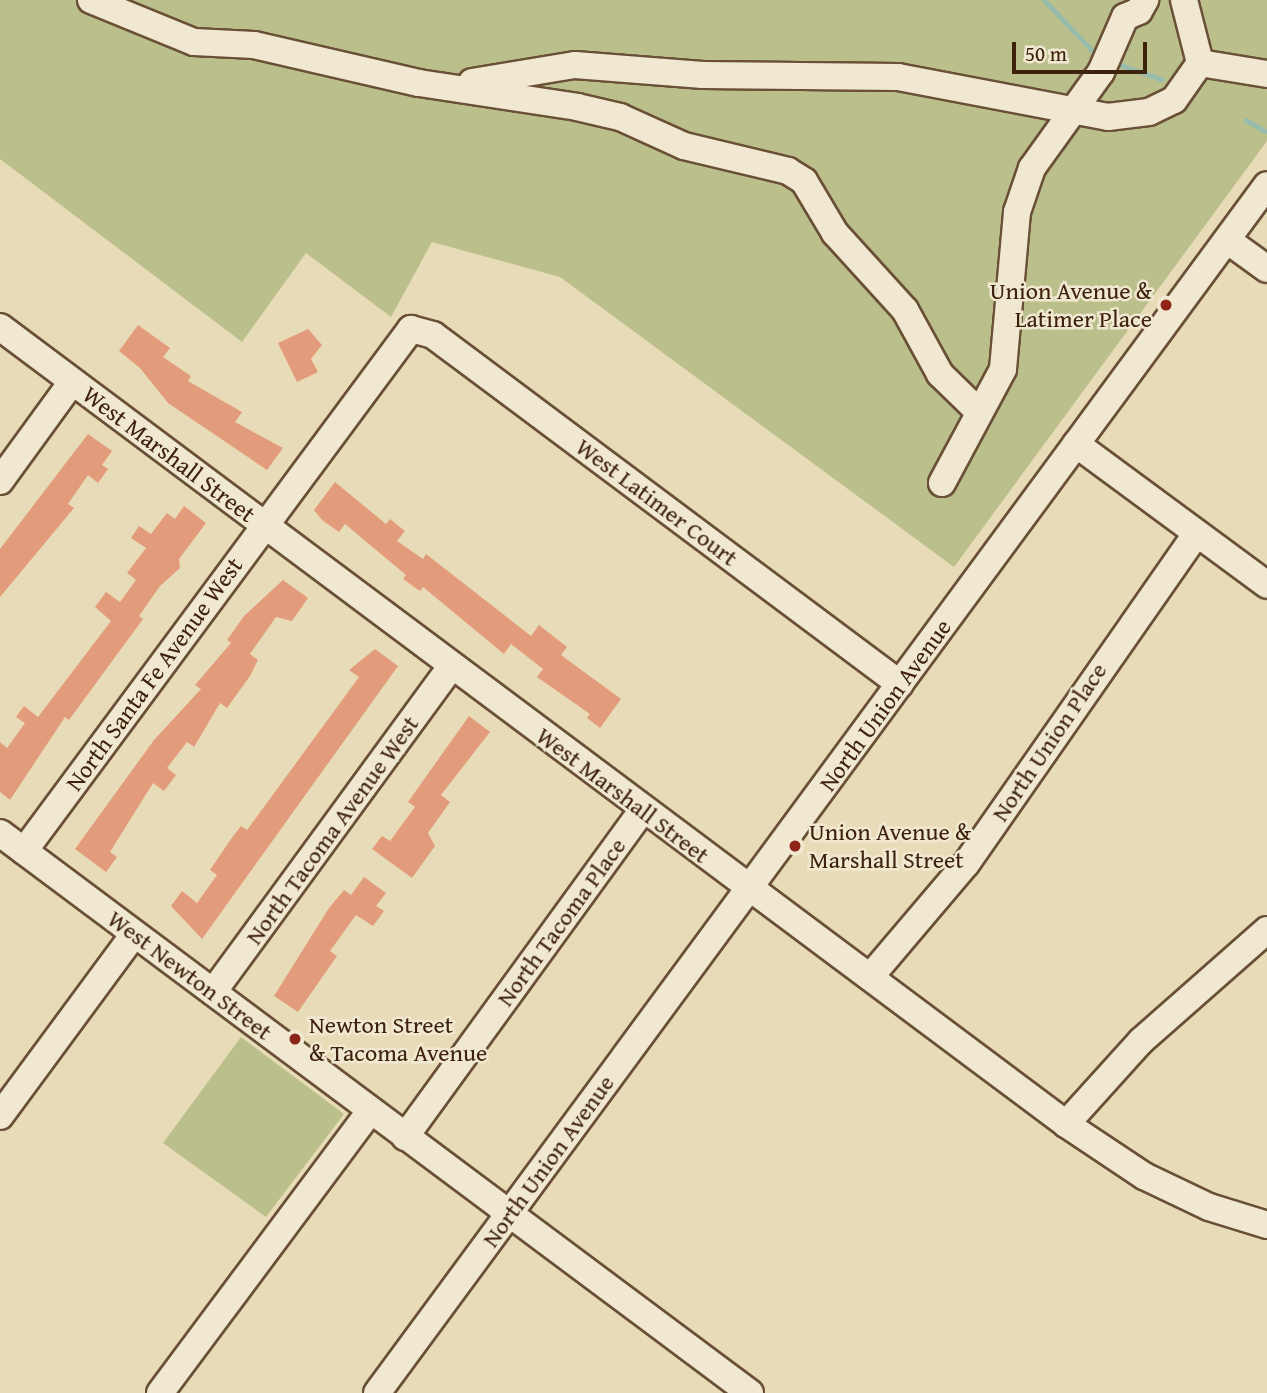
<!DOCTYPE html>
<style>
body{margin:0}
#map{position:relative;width:1267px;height:1393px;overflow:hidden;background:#e8dcb8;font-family:"Gentium Book Plus",serif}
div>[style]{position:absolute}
.green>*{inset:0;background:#bbbf8b}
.stream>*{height:5px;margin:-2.5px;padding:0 2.5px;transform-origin:2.5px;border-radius:2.5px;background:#98bcab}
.building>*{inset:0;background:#e39c7b}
.roads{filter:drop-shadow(2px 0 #695036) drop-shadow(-2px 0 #695036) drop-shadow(0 2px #695036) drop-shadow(0 -2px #695036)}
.minor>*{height:26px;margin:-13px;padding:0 13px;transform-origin:13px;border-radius:13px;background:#f0e8d1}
.dots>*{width:19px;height:19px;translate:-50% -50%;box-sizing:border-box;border:4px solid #f0e8d1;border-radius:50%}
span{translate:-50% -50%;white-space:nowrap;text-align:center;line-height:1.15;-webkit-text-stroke:5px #f0e8d1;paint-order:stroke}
.poi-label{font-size:24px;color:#3f220b}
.right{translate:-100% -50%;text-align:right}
.left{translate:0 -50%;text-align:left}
.street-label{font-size:24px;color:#3f220b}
.scale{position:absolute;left:1012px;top:42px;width:135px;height:32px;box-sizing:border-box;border:4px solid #3f220b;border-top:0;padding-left:9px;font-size:21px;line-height:24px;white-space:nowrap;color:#3f220b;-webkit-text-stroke:5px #f0e8d1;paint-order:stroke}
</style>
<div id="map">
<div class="green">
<i style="clip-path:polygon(0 0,1267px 0,1267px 141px,954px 567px,560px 277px,432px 242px,391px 317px,306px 253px,242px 342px,0 159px)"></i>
<i style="clip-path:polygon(241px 1037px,344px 1114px,266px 1217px,163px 1143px)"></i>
</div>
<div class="stream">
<i style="left:1044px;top:0;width:80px;rotate:46.5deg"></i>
<i style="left:1112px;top:62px;width:52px;rotate:19.1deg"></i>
<i style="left:1246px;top:120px;width:22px;rotate:30deg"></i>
</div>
<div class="building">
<i style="clip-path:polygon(138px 325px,170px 348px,163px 357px,191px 376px,188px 381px,242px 412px,235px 422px,283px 448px,267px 470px,168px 403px,140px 368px,119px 351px)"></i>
<i style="clip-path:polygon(308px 329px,322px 345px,311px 359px,318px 372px,297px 382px,278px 343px)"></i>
<i style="clip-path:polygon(88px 434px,112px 451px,102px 465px,108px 469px,98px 483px,88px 475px,68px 504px,74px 508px,0 597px,0 549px)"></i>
<i style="clip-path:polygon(335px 482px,386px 524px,390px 519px,405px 531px,397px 541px,423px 559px,426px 554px,531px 636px,539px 625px,567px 647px,561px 655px,621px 699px,600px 728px,587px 718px,590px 714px,537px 677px,543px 669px,511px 644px,504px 654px,423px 587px,420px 591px,403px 579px,406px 575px,345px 524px,339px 532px,322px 520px,314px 510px)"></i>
<i style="clip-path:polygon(184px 506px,206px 523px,179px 559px,180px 568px,160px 586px,139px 616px,143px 619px,69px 720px,65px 717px,10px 800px,0 792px,0 742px,7px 748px,25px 723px,16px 717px,24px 706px,38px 717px,111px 621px,95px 607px,106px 592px,120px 602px,136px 580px,127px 573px,146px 548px,131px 538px,139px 526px,151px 534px,167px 513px,175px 519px)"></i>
<i style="clip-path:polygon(283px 580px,308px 598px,292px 621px,276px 617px,250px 654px,258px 660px,250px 676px,227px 708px,220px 703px,194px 747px,187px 742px,167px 768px,176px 775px,164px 791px,153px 783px,110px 852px,117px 857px,106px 872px,75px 849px,154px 740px,201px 689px,195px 685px,231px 643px,227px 640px,244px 616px)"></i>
<i style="clip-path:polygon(375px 649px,398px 666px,202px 939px,171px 906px,182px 891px,197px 903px,217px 875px,210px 870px,231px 839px,241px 826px,247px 830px,359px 677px,349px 670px)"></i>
<i style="clip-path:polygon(469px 716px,490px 732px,441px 795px,450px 802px,428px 833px,435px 846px,412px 878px,372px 849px,382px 836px,390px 841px,415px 807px,408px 802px)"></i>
<i style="clip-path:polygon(364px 877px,386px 893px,376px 906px,384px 911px,373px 926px,356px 915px,330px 951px,337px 956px,298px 1012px,274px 996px,329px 908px,344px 890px,351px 895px)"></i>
</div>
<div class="roads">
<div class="minor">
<i style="left:91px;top:0;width:111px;rotate:22.2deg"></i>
<i style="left:194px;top:42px;width:60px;rotate:2.9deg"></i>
<i style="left:254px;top:45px;width:169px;rotate:13deg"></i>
<i style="left:419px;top:83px;width:160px;rotate:8.6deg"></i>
<i style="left:577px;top:107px;width:44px;rotate:13.1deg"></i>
<i style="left:620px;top:117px;width:70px;rotate:24.4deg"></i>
<i style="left:684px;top:146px;width:107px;rotate:13.5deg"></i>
<i style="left:788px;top:171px;width:19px;rotate:32deg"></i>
<i style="left:804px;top:181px;width:61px;rotate:59.2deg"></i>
<i style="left:835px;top:233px;width:104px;rotate:47.7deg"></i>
<i style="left:905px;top:310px;width:73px;rotate:61.3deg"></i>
<i style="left:940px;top:374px;width:53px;rotate:44.2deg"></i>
<i style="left:1184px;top:0;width:65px;rotate:75.7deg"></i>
<i style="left:472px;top:82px;width:104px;rotate:-9.4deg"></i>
<i style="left:575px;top:65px;width:128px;rotate:4.5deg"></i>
<i style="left:703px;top:75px;width:195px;rotate:0.6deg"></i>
<i style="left:898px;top:77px;width:214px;rotate:10.8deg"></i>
<i style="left:1108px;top:117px;width:41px;rotate:-7deg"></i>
<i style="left:1149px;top:112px;width:28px;rotate:-26deg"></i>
<i style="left:1174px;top:100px;width:45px;rotate:-54.9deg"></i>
<i style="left:1200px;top:63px;width:68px;rotate:9.3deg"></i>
<i style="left:1227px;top:240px;width:49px;rotate:35.9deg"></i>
<i style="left:0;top:327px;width:1331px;rotate:36.78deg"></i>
<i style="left:1066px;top:1124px;width:94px;rotate:33.7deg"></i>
<i style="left:1144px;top:1176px;width:72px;rotate:25.5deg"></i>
<i style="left:1209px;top:1207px;width:61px;rotate:17.2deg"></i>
<i style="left:1076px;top:444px;width:237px;rotate:36.4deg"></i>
<i style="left:0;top:481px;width:122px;rotate:-54deg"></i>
<i style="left:942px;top:483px;width:129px;rotate:-61.8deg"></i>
<i style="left:1003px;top:369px;width:158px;rotate:-84.9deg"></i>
<i style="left:1017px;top:212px;width:46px;rotate:-71.2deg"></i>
<i style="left:1032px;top:168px;width:118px;rotate:-54.3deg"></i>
<i style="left:1101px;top:72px;width:60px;rotate:-66.4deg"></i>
<i style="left:1125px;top:17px;width:15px;rotate:-23deg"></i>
<i style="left:1139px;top:11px;width:13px;rotate:-61deg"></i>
<i style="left:0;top:833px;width:936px;rotate:36.75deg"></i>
<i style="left:24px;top:851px;width:650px;rotate:-53.45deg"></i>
<i style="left:411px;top:329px;width:23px;rotate:15deg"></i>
<i style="left:433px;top:335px;width:583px;rotate:36.77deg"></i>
<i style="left:870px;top:977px;width:148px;rotate:-49.7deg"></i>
<i style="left:966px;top:864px;width:402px;rotate:-55.1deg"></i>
<i style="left:213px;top:992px;width:403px;rotate:-53.8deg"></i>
<i style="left:0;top:1116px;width:226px;rotate:-53.6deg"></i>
<i style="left:1066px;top:1124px;width:112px;rotate:-47.9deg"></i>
<i style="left:1141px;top:1041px;width:168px;rotate:-41.4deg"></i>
<i style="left:405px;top:1137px;width:405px;rotate:-54deg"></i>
<i style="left:160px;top:1393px;width:352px;rotate:-53.3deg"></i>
<i style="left:377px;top:1393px;width:1500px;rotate:-53.62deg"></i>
</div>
</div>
<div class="dots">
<i style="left:1166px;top:305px;background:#8f2418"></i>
<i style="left:795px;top:846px;background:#8f2418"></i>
<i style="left:295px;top:1039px;background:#8f2418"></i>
</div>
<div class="poi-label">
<span class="right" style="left:1152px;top:305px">Union Avenue &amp;<br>Latimer Place</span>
<span class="left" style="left:809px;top:846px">Union Avenue &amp;<br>Marshall Street</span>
<span class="left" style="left:309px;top:1039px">Newton Street<br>&amp; Tacoma Avenue</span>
</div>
<div class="street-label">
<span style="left:169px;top:454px;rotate:37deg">West Marshall Street</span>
<span style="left:657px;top:502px;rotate:37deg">West Latimer Court</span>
<span style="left:154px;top:674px;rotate:-54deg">North Santa Fe Avenue West</span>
<span style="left:885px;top:705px;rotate:-54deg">North Union Avenue</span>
<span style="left:1049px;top:742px;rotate:-56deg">North Union Place</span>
<span style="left:623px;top:795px;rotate:37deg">West Marshall Street</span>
<span style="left:332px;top:830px;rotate:-54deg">North Tacoma Avenue West</span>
<span style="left:561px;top:922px;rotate:-54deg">North Tacoma Place</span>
<span style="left:190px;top:975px;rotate:37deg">West Newton Street</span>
<span style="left:548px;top:1161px;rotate:-54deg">North Union Avenue</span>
</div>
<div class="scale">50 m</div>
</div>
